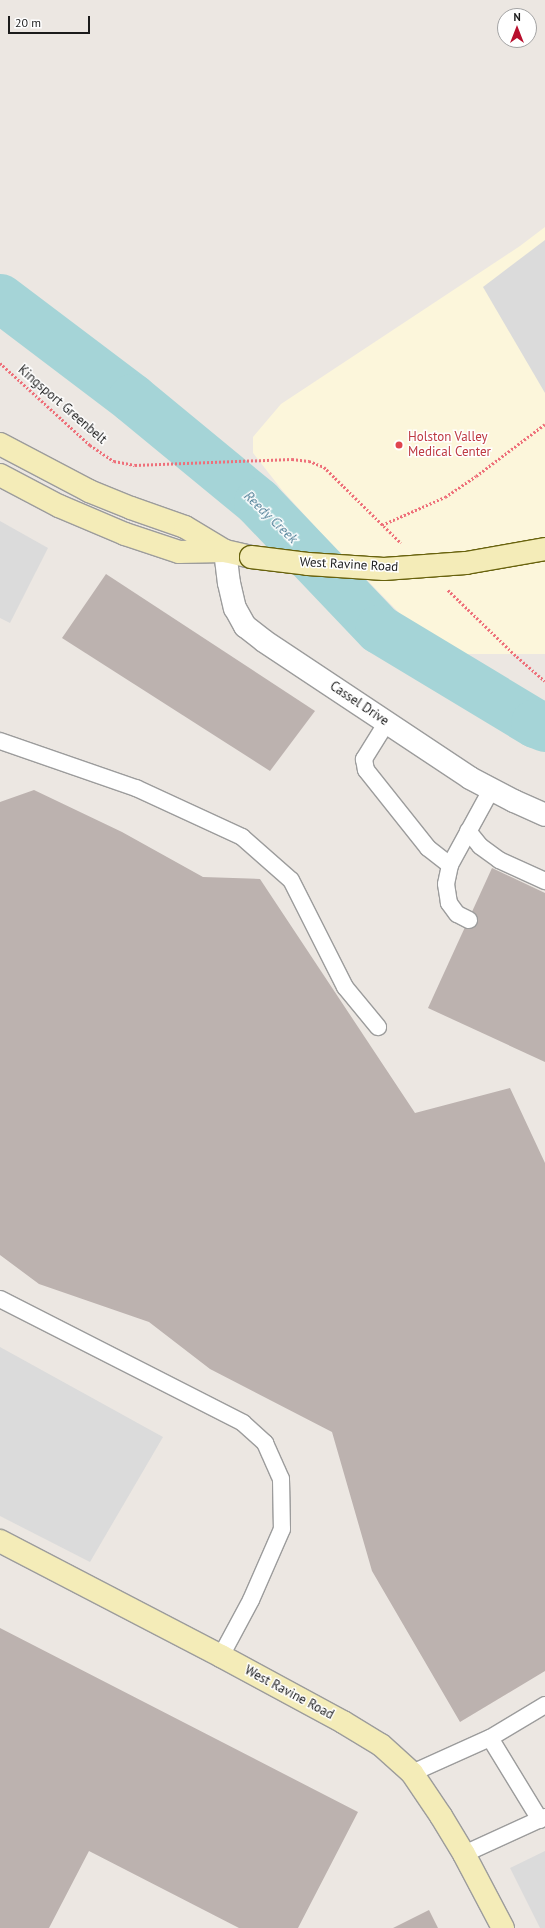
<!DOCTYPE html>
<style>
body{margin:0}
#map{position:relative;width:545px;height:1928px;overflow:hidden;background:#ece7e2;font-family:"PT Sans",sans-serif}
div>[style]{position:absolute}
.education>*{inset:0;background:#fcf6db}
.parking>*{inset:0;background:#dbdbdb}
.river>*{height:49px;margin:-24.5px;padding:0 24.5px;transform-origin:24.5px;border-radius:24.5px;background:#a5d4d7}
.building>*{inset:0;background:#bcb2af}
.path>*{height:2.5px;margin-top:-1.25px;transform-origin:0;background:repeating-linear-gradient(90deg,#ee707a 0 2px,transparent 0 4px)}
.roads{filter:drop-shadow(1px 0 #9c9c9c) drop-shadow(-1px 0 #9c9c9c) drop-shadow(0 1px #9c9c9c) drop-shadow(0 -1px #9c9c9c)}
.lane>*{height:16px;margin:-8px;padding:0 8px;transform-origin:8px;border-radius:8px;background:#fff}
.street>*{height:22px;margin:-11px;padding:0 11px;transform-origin:11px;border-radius:11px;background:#fff}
.secondary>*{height:22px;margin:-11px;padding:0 11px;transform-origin:11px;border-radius:11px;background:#f4ecb8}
.bridges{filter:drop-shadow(1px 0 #68620d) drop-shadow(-1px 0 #68620d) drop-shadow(0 1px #68620d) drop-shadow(0 -1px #68620d)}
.secondary-bridge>*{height:22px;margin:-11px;padding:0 11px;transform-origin:11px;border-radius:11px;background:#f4ecb8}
.dots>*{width:11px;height:11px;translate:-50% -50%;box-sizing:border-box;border:2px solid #fff;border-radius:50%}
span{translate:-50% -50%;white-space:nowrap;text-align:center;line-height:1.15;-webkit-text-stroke:3px #fff;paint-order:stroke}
.street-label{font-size:13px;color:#1b1b1b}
.health-label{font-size:13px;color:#be3a42}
.left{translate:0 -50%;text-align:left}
.water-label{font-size:14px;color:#4a7c94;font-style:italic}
.north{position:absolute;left:497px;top:8px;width:40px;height:40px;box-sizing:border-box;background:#fff;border:1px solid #a4a4a4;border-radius:50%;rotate:0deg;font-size:11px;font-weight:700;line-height:16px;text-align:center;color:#1b1b1b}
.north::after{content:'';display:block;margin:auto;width:14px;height:18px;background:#b80f2d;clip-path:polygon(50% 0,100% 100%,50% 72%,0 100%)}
.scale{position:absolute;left:8px;top:16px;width:82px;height:18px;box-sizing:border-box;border:2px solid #1b1b1b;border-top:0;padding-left:5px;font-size:12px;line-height:14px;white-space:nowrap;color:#1b1b1b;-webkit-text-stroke:3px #fff;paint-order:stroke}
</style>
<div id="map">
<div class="education">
<i style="clip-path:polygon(545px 227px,545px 654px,458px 654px,417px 631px,321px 533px,282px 490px,253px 453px,253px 437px,281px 404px,520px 246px)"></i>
</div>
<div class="parking">
<i style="clip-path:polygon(545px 240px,545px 393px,483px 287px)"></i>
<i style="clip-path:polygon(0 521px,48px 548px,10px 623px,0 618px)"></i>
<i style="clip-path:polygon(0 1347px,163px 1437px,90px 1562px,0 1516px)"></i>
<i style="clip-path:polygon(545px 1851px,545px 1928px,540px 1928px,510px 1868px)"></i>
</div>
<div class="river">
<i style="left:0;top:298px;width:166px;rotate:37.1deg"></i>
<i style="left:132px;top:398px;width:163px;rotate:39.5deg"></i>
<i style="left:258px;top:502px;width:175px;rotate:46.4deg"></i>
<i style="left:379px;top:629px;width:182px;rotate:31.1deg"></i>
<i style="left:535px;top:723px;width:11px;rotate:22deg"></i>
</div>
<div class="building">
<i style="clip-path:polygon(106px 574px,315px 711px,270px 771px,62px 638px)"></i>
<i style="clip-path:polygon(34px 790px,122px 832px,203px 877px,260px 879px,415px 1113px,510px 1088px,545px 1163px,545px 1671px,460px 1722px,372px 1571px,332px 1432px,210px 1369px,149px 1322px,39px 1284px,0 1255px,0 802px)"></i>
<i style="clip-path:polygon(492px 868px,545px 893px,545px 1062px,428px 1008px)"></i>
<i style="clip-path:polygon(0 1628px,358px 1812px,298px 1928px,239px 1928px,89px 1851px,49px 1928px,0 1928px)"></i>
<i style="clip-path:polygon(429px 1910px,438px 1928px,393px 1928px)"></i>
</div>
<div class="path">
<i style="left:0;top:363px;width:122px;rotate:42.3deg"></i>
<i style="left:90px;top:445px;width:29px;rotate:34deg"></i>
<i style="left:114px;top:461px;width:21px;rotate:11deg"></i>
<i style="left:135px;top:465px;width:157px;rotate:-2.2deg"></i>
<i style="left:292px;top:459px;width:17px;rotate:7deg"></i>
<i style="left:309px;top:461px;width:16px;rotate:22deg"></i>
<i style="left:324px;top:467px;width:108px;rotate:44.6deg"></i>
<i style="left:382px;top:525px;width:69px;rotate:-24deg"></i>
<i style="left:445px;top:497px;width:37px;rotate:-34deg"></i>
<i style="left:476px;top:476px;width:86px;rotate:-37deg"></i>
<i style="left:448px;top:590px;width:92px;rotate:44.1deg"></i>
<i style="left:514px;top:654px;width:41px;rotate:41.1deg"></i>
</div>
<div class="roads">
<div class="lane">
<i style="left:387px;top:722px;width:44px;rotate:121.9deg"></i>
<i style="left:364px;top:759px;width:11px;rotate:80deg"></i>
<i style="left:366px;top:770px;width:100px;rotate:51.5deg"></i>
<i style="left:428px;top:848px;width:28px;rotate:38deg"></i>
<i style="left:0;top:741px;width:144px;rotate:19.1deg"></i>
<i style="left:136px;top:788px;width:117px;rotate:24.8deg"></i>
<i style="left:242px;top:837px;width:65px;rotate:41.3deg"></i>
<i style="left:291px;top:880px;width:120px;rotate:63.2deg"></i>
<i style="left:345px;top:987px;width:52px;rotate:50.5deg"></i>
<i style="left:468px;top:831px;width:19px;rotate:51deg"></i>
<i style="left:480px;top:846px;width:24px;rotate:36deg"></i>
<i style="left:499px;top:860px;width:51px;rotate:24.5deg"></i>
<i style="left:469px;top:920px;width:13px;rotate:-153deg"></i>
<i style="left:457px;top:914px;width:14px;rotate:-126deg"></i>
<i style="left:449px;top:903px;width:19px;rotate:-99deg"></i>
<i style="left:446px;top:884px;width:19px;rotate:-78deg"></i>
<i style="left:450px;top:865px;width:85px;rotate:-61.3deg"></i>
<i style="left:0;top:1299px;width:273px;rotate:27deg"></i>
<i style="left:243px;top:1423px;width:30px;rotate:42deg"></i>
<i style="left:265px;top:1443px;width:39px;rotate:66deg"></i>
<i style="left:281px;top:1479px;width:50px;rotate:88.9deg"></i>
<i style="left:282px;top:1529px;width:77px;rotate:113.6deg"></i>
<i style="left:251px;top:1600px;width:64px;rotate:118.2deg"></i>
<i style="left:490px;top:1738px;width:96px;rotate:58.6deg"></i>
<i style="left:412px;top:1773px;width:85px;rotate:-24.2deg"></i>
<i style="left:490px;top:1738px;width:64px;rotate:-31deg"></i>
<i style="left:464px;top:1854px;width:89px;rotate:-24.6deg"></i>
</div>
<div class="street">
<i style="left:225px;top:551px;width:32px;rotate:83deg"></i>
<i style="left:229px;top:583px;width:26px;rotate:77deg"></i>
<i style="left:235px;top:608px;width:21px;rotate:61deg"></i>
<i style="left:245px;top:626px;width:24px;rotate:38deg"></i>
<i style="left:264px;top:641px;width:247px;rotate:33.6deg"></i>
<i style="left:470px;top:778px;width:50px;rotate:27.6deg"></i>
<i style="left:514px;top:801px;width:34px;rotate:24deg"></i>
</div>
<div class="secondary">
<i style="left:0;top:444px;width:101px;rotate:27.8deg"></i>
<i style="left:89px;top:491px;width:45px;rotate:22deg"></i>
<i style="left:131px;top:508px;width:57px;rotate:19.4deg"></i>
<i style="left:185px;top:527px;width:47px;rotate:31deg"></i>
<i style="left:0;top:475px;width:67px;rotate:27.7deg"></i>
<i style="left:59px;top:506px;width:72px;rotate:23deg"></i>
<i style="left:125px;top:534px;width:57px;rotate:18.4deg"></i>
<i style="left:179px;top:552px;width:46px;rotate:-1.2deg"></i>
<i style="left:225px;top:551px;width:27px;rotate:13deg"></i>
<i style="left:0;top:1541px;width:249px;rotate:27.5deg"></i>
<i style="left:221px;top:1656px;width:139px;rotate:28.4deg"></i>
<i style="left:343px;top:1722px;width:44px;rotate:31.2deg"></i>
<i style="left:381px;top:1745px;width:42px;rotate:42.1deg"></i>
<i style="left:412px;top:1773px;width:52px;rotate:56deg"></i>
<i style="left:441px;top:1816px;width:44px;rotate:58.8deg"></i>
<i style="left:464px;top:1854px;width:84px;rotate:62.2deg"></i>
</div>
</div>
<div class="bridges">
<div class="secondary-bridge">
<i style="left:251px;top:557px;width:57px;rotate:7deg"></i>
<i style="left:308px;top:564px;width:76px;rotate:3.8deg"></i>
<i style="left:384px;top:569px;width:82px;rotate:-4.2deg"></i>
<i style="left:466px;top:563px;width:80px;rotate:-10deg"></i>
</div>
</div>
<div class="dots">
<i style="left:399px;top:445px;background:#e0444e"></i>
</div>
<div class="street-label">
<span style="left:62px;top:405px;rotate:41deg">Kingsport Greenbelt</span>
<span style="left:349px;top:565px;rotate:3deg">West Ravine Road</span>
<span style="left:359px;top:704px;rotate:34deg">Cassel Drive</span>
<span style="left:289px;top:1693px;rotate:28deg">West Ravine Road</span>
</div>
<div class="health-label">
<span class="left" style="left:408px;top:445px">Holston Valley<br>Medical Center</span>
</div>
<div class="water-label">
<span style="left:271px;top:517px;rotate:44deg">Reedy Creek</span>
</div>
<div class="north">N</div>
<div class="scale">20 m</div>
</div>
